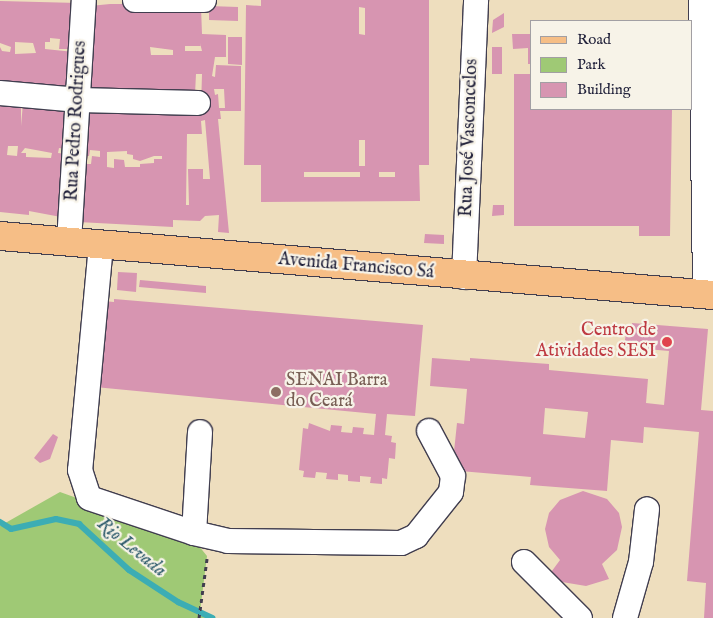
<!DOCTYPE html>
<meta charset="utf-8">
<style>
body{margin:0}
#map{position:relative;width:713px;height:618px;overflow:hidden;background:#eedebe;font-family:"IM FELL English",serif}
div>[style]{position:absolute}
.green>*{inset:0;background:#9fc975}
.stream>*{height:6px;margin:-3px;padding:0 3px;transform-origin:3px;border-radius:3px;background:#3cadb4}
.building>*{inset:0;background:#d795b1}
.path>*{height:3px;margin-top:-1.5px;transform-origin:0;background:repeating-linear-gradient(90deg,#413e4f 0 4px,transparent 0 8px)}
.roads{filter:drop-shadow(1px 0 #413e4f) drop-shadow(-1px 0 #413e4f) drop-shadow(0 1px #413e4f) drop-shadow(0 -1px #413e4f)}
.minor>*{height:24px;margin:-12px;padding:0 12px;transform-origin:12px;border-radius:12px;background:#fff}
.major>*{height:28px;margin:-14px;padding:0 14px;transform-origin:14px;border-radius:14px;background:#f6be86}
.dots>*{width:14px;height:14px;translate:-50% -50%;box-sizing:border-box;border:2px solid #f7f3e8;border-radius:50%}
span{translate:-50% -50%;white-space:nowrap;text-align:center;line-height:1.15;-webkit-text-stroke:4.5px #f7f3e8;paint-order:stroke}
.street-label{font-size:18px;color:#22223b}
.health-label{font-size:18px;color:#be3a42}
.right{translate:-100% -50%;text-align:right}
.education-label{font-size:18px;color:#785e54}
.left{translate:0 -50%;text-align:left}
.water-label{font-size:19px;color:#2c5a6b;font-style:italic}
.legend{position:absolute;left:530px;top:20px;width:162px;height:90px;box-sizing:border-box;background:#f7f3e8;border:1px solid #a29fa3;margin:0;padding:6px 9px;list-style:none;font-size:15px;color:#22223b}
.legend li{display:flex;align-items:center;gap:10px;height:25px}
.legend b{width:25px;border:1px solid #a29fa3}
</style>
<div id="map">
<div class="green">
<i style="clip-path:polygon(60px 492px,194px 540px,207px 556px,200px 612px,212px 618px,0 618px,0 526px)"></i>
</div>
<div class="stream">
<i style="left:0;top:522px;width:13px;rotate:32deg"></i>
<i style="left:11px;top:529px;width:46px;rotate:-12.5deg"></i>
<i style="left:56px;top:519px;width:24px;rotate:12deg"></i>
<i style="left:79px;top:524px;width:68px;rotate:42.6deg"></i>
<i style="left:129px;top:570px;width:59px;rotate:33.1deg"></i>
<i style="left:178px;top:602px;width:38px;rotate:25deg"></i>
</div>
<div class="building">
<i style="clip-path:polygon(evenodd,261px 0,429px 0,429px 165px,419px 165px,420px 201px,261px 202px,261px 165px,244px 165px,246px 5px,261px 6px,261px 0,359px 7px,365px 8px,365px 35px,359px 34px,359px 7px,261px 0,359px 140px,365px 140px,365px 166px,359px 166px,359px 140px,261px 0,304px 172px,360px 172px,360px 177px,304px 177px,304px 172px,261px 0,379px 172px,395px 172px,395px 177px,379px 177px,379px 172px)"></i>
<i style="clip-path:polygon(evenodd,0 1px,78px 3px,74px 49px,59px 49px,60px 39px,50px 38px,50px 42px,45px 42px,45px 49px,74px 52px,72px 91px,0 86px,0 47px,2px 51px,10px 52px,11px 47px,0 43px,0 1px,15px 42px,33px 43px,36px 53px,15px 54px,15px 42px)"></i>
<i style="clip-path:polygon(evenodd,110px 4px,178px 4px,201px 7px,202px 34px,226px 35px,226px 57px,215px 57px,212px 76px,215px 77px,216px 65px,241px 66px,241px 111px,220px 111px,221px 119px,218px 119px,229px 233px,218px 232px,219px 215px,205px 216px,200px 221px,173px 220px,173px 227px,78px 222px,82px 164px,91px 164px,92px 156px,100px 157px,100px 151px,90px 150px,89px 156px,82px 156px,86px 105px,201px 108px,202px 74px,196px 74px,195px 94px,87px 88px,90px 6px,110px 4px,200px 43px,202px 51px,185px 51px,185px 46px,201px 46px,200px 43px,110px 4px,150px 47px,173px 50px,173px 55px,151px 55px,150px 47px,110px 4px,214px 89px,224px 89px,225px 108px,219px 108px,218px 94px,215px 95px,214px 89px,110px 4px,205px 120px,210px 179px,203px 179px,203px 169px,188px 169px,189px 205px,186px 205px,187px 134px,202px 134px,201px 121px,205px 120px,110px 4px,127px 151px,127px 154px,133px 155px,133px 159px,140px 161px,154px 156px,162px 156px,162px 159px,154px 159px,154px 163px,140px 164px,140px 167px,125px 167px,124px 160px,114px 159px,114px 168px,107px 167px,107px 152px,127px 151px)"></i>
<i style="clip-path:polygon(209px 6px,238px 7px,238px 21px,209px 20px)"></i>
<i style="clip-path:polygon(504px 13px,504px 27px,492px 33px,493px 20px)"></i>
<i style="clip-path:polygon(512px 34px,532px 34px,532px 64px,528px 64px,528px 48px,513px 49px)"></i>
<i style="clip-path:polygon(228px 37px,242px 37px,242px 65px,228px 64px)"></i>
<i style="clip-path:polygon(492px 47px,502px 47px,502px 74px,492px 74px)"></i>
<i style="clip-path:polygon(514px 74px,532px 74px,532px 109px,672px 109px,670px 236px,639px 236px,639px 226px,514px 226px)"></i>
<i style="clip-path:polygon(evenodd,0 100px,21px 105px,21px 126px,23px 103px,70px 107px,66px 149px,59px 148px,58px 153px,66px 154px,61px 217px,29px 211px,29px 215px,0 212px,0 100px,8px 146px,18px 146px,17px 156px,7px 155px,8px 146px,0 100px,25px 148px,52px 153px,51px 158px,26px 157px,26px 153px,21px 153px,25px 148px)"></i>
<i style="clip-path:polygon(493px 205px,504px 205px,504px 215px,492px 216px)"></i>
<i style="clip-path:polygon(425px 234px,444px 235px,444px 244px,424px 243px)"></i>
<i style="clip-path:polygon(118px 272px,137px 273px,136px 292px,117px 290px)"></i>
<i style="clip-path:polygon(140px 280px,206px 286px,206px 293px,139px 287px)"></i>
<i style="clip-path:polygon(114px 299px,423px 325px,415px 416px,387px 414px,385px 435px,392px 436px,391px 442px,396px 443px,395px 459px,389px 458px,387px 479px,382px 478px,382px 484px,370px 483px,371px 477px,360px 476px,360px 482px,348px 481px,348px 475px,338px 474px,338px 480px,326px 479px,327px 473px,316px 472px,315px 478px,303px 477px,304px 471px,299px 470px,303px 428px,308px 429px,309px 423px,330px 431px,331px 425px,342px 426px,341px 432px,352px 433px,353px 427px,364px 428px,363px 434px,374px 435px,376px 414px,95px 387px,103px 301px,114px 302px)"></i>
<i style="clip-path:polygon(evenodd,632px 323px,708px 329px,701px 410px,713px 411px,713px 618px,704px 618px,706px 583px,687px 581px,699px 432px,644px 427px,643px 443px,611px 440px,607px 491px,530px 485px,531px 477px,460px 471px,461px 462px,453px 461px,457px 423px,464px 424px,467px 389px,430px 386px,432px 358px,470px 361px,470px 358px,549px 364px,549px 370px,648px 379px,646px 403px,664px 405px,669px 351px,624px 347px,627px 326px,632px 327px,632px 323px,545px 408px,588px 412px,585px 438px,543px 434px,545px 408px)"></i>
<i style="clip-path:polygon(53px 434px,58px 437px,50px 459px,40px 463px,34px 458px)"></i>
<i style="clip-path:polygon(583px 491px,607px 499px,619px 513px,622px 527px,617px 550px,602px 564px,609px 579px,586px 586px,562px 582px,549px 575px,560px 560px,549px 547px,545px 529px,549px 513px,560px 500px)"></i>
</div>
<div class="path">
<i style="left:199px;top:618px;width:60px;rotate:-82.3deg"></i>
</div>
<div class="roads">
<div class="minor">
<i style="left:135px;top:0;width:69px"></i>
<i style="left:701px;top:0;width:295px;rotate:89.2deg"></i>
<i style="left:0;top:93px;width:79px;rotate:5.1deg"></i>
<i style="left:79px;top:100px;width:119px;rotate:1.4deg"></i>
<i style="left:69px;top:242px;width:242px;rotate:-86.5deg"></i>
<i style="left:101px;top:245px;width:226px;rotate:95.3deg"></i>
<i style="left:80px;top:470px;width:29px;rotate:72deg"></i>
<i style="left:89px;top:498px;width:111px;rotate:18.4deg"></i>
<i style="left:194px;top:533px;width:35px;rotate:13deg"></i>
<i style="left:228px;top:541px;width:173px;rotate:0.7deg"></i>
<i style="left:401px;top:543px;width:17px;rotate:-25deg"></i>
<i style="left:416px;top:536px;width:56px;rotate:-51.5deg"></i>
<i style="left:451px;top:492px;width:16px;rotate:-83deg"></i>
<i style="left:453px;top:476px;width:51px;rotate:-118.1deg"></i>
<i style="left:464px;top:277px;width:277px;rotate:-87.5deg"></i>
<i style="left:194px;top:533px;width:101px;rotate:-86.6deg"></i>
<i style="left:524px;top:562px;width:79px;rotate:45deg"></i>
<i style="left:625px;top:618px;width:58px;rotate:-74.1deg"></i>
<i style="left:641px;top:562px;width:53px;rotate:-83.5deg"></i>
</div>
<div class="major">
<i style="left:0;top:236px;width:715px;rotate:4.73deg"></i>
</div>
</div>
<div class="dots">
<i style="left:667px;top:342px;background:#e0444e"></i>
<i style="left:276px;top:392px;background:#8d6e63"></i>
</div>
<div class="street-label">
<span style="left:77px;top:121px;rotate:-87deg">Rua Pedro Rodrigues</span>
<span style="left:470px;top:138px;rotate:-88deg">Rua José Vasconcelos</span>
<span style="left:356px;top:267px;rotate:5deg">Avenida Francisco Sá</span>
</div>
<div class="health-label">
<span class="right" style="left:656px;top:342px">Centro de<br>Atividades SESI</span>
</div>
<div class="education-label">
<span class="left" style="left:286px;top:392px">SENAI Barra<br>do Ceará</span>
</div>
<div class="water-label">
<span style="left:131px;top:548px;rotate:39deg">Rio Levada</span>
</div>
<ul class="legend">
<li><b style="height:6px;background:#f6be86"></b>Road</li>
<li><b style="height:14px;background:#9fc975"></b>Park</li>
<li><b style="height:14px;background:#d795b1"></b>Building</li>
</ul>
</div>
